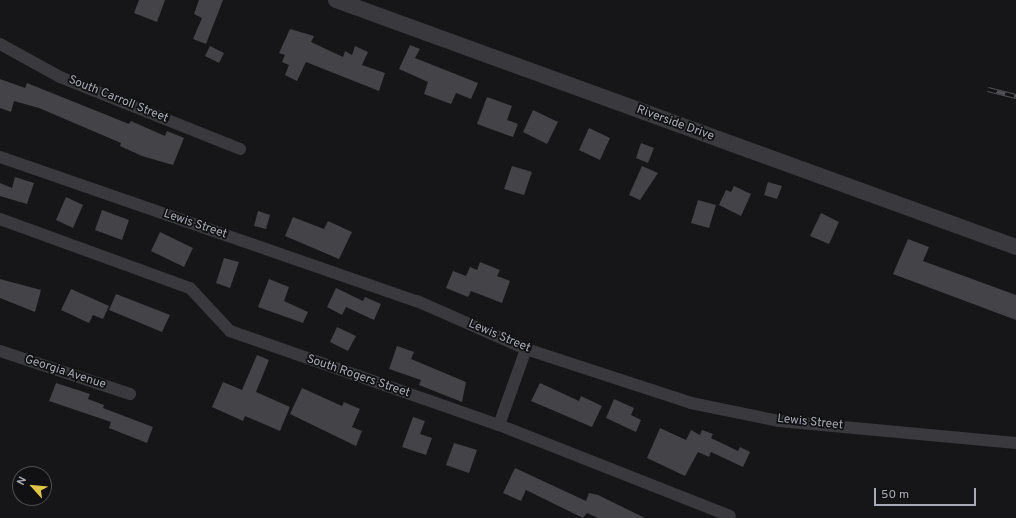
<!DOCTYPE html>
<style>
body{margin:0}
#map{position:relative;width:1016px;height:518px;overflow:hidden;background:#161618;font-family:Overpass,sans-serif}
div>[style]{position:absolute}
.building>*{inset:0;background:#434348}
.minor>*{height:12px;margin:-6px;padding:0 6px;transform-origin:6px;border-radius:6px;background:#39393e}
.tertiary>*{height:16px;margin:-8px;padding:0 8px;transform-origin:8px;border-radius:8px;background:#39393e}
.rail>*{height:4.5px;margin-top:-2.25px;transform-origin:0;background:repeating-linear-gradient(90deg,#111113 0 9px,#515157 0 18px);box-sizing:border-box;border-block:1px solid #515157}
span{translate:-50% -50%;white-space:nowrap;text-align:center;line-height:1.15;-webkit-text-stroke:3.5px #111113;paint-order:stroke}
.street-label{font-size:12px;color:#a9abb6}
.north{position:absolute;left:12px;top:466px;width:40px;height:40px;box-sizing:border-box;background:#111113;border:1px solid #4e4f54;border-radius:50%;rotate:297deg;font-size:11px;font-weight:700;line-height:16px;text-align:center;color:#a9abb6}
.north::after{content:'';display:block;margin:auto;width:14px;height:18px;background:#e1c645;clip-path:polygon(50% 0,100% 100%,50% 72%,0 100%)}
.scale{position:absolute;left:874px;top:488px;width:102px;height:18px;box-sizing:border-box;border:2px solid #a9abb6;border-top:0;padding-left:5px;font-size:12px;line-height:14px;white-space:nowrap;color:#a9abb6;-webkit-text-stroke:3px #111113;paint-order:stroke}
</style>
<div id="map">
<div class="building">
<i style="clip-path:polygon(139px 0,165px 0,157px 22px,134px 13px)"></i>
<i style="clip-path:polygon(199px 0,223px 0,206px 44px,193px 39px,202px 18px,194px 14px)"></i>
<i style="clip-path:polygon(290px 29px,314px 36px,311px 42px,343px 57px,345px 51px,352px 55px,355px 46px,368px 52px,362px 65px,385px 73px,379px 91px,306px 62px,297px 81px,285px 75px,289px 65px,282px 62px,285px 55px,279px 53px)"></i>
<i style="clip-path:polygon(410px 45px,420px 49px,415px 58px,478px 83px,471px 99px,456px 93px,451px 104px,424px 94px,428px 82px,399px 69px)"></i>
<i style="clip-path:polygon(210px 46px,224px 53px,219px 63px,205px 56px)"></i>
<i style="clip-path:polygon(0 79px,25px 88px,27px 83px,129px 124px,131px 121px,165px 136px,167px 131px,184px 138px,173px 165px,142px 156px,120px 146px,121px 143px,39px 108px,14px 101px,11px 112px,0 108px)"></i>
<i style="clip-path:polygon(487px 97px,512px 106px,507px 120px,518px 124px,513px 137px,477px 124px)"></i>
<i style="clip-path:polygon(533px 110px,558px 122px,547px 144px,523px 132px)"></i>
<i style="clip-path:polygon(589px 128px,610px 138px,600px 160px,579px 150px)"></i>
<i style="clip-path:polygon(641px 143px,654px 148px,648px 163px,636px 158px)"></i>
<i style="clip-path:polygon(512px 166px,532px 172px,524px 195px,504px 189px)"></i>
<i style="clip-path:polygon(642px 166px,658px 173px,640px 200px,629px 195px)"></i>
<i style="clip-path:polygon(15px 177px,34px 183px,27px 204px,0 196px,0 183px,12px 188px)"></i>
<i style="clip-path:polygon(768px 182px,782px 186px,777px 199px,764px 195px)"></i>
<i style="clip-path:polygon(734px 186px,751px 194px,741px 216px,719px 205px,726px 190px,731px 192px)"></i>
<i style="clip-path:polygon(66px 197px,83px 205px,73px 228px,56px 220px)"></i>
<i style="clip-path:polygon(698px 200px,716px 205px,709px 228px,691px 223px)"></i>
<i style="clip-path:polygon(102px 210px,129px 220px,122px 240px,95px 230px)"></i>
<i style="clip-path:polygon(258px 211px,270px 215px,266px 229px,254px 226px)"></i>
<i style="clip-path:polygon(821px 213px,839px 222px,829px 244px,810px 236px)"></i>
<i style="clip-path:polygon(293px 217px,324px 229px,328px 221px,352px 232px,339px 259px,285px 236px)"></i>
<i style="clip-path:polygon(160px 232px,193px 248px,184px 267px,151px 251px)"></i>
<i style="clip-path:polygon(908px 239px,929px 247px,923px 261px,1016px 295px,1016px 320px,893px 274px)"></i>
<i style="clip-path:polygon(224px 258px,239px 262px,230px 288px,216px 283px)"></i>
<i style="clip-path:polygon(480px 262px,500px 270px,497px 276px,510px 281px,502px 303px,471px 291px,468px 297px,446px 288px,453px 271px,466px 276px,470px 267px,477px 270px)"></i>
<i style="clip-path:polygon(0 279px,41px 290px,35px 312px,0 298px)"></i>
<i style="clip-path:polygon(269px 279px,289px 287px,284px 301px,308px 312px,303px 323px,258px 307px)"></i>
<i style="clip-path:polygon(336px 288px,363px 301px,365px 297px,381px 304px,374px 320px,346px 307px,342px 315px,327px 307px)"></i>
<i style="clip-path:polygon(71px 289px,109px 306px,103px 319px,93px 315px,89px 323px,61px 310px)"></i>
<i style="clip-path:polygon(116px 294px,170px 315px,162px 332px,109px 310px)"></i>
<i style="clip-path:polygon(337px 327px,356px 336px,348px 351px,330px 342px)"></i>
<i style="clip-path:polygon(397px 346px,414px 352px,411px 359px,466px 382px,462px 402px,419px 385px,421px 380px,389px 369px)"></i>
<i style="clip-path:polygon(257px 355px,269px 360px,256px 392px,290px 407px,280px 431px,245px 416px,243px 421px,212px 407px,223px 382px,242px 390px)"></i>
<i style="clip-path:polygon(56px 383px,90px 394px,88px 399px,104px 405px,103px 408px,153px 427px,147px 443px,109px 428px,111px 422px,49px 401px)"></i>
<i style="clip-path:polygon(540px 383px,579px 401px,581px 396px,602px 406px,592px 427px,531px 401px)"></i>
<i style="clip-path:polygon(302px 388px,342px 406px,344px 402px,360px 409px,352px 427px,362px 431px,356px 446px,290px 414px)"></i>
<i style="clip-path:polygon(614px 399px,634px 408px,631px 415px,641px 420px,636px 432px,606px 418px)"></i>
<i style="clip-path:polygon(413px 417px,425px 421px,420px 434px,432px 438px,426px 455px,402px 447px)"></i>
<i style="clip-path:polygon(660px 428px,686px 440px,691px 430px,700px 435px,702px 430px,713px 434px,711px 438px,738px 451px,740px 447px,750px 452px,743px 467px,711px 452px,709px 457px,698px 452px,685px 476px,647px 458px)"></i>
<i style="clip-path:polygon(454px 443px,477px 450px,469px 473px,446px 465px)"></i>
<i style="clip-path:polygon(515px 468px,586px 501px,589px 493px,598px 495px,645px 518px,598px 518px,587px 513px,583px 518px,526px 490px,521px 501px,503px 493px)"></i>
</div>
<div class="minor">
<i style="left:0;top:44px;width:68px;rotate:28.8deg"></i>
<i style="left:60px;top:77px;width:194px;rotate:21.8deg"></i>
<i style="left:0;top:157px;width:441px;rotate:19.1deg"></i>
<i style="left:417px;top:301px;width:119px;rotate:23.8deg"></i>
<i style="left:526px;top:349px;width:174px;rotate:18.1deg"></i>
<i style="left:691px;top:403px;width:90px;rotate:11.6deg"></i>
<i style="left:779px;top:421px;width:238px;rotate:5.3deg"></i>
<i style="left:0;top:219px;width:202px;rotate:20deg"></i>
<i style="left:190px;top:288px;width:59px;rotate:47.1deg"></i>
<i style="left:230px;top:331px;width:285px;rotate:19.3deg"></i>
<i style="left:499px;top:425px;width:248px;rotate:21.5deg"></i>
<i style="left:0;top:351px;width:137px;rotate:18.3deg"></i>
<i style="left:499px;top:425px;width:81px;rotate:-70.4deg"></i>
</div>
<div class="tertiary">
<i style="left:336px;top:0;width:723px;rotate:19.96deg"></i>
</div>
<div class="rail">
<i style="left:988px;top:89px;width:29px;rotate:14deg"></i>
</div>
<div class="street-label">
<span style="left:118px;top:100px;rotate:22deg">South Carroll Street</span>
<span style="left:675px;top:124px;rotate:20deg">Riverside Drive</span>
<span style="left:195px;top:225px;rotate:19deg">Lewis Street</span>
<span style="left:499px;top:337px;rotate:23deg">Lewis Street</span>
<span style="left:65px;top:373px;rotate:18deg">Georgia Avenue</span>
<span style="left:358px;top:377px;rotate:19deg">South Rogers Street</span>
<span style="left:810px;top:423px;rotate:6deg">Lewis Street</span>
</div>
<div class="north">N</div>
<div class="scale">50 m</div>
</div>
